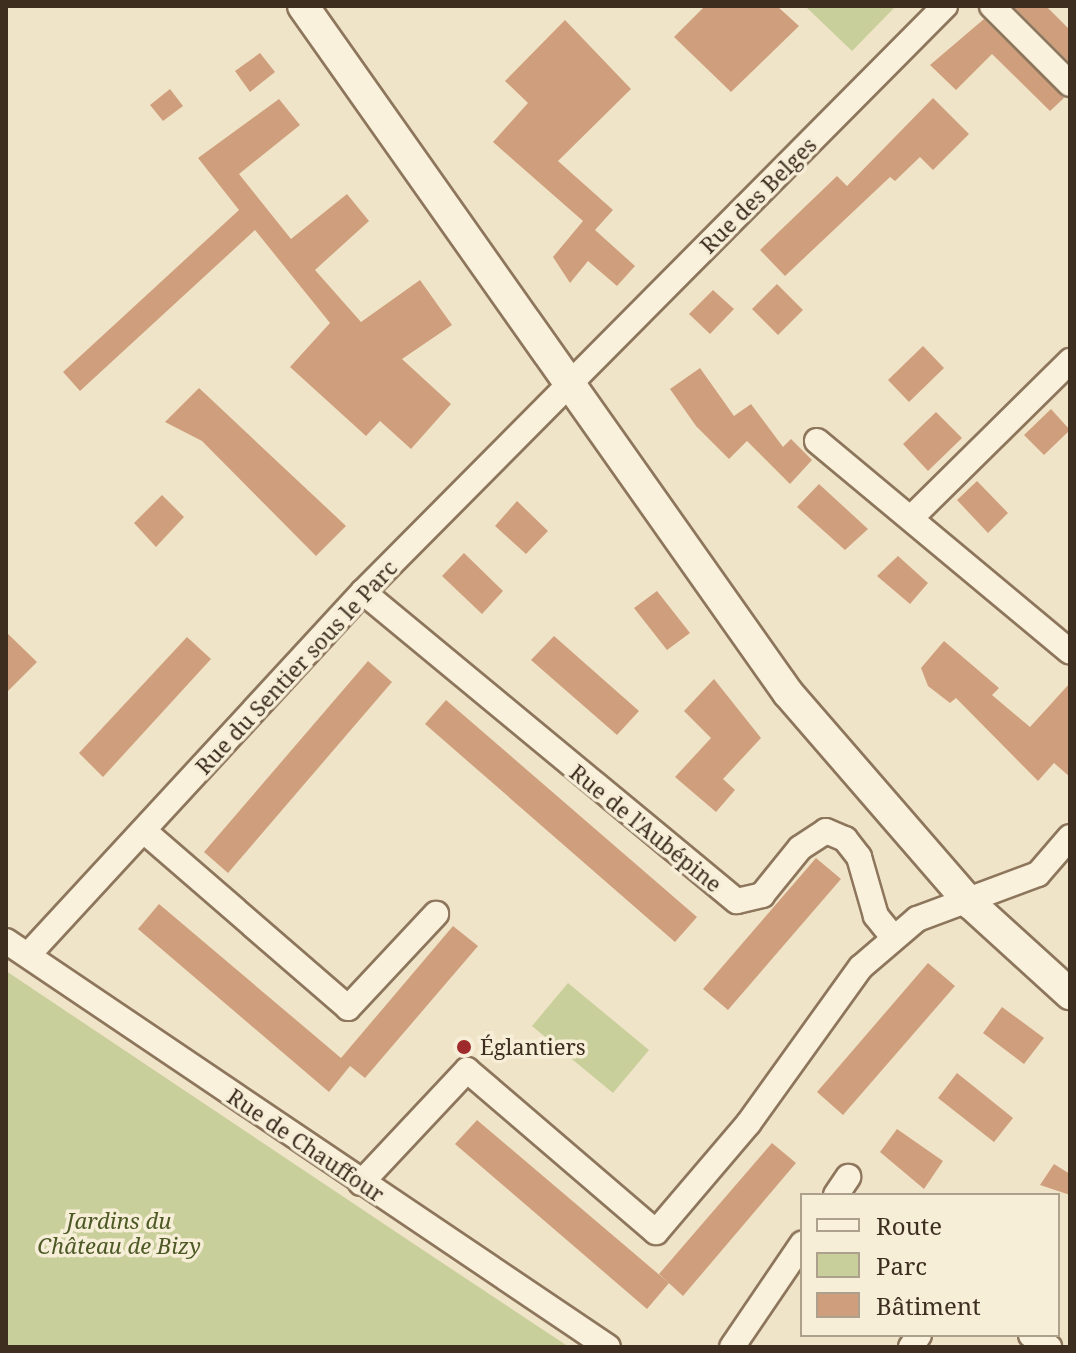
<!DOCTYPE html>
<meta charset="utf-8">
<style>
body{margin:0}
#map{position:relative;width:1076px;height:1353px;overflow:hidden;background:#f0e4c8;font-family:"Noto Serif",serif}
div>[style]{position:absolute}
.green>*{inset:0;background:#c9cf9b}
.building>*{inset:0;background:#cf9f7d}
.roads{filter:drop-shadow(2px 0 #8d765c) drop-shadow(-2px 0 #8d765c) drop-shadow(0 2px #8d765c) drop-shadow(0 -2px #8d765c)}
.minor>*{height:24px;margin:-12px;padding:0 12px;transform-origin:12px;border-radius:12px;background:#faf1dc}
.tertiary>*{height:30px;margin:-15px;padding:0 15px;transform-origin:15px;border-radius:15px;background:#faf1dc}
.dots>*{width:22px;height:22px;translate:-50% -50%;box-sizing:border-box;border:4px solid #f7eed8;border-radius:50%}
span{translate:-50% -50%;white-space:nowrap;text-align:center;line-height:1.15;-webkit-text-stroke:7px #f7eed8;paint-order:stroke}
.street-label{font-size:22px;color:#3d2e20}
.poi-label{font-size:22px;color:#3d2e20}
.left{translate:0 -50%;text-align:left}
.park-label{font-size:22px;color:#4d5a26;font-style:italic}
.frame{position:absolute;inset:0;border:8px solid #3d2e20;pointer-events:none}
.legend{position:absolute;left:800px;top:1193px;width:260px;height:144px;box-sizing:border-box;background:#f7eed8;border:2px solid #ada18e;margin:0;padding:10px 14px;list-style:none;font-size:24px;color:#3d2e20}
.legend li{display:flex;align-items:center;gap:16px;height:40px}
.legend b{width:40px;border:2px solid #ada18e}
</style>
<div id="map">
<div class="green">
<i style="clip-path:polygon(805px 6px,896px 6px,852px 51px)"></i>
<i style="clip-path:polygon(6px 971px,423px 1250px,569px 1347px,6px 1347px)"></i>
<i style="clip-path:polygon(568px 983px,649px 1050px,613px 1093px,532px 1026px)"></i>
</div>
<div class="building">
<i style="clip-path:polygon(705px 6px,777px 6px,799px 26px,731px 92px,674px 37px)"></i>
<i style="clip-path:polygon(1013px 6px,1046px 6px,1070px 30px,1070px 63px)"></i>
<i style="clip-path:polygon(984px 19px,1064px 98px,1050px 111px,992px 54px,956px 90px,930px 65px)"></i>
<i style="clip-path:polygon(565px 20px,631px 89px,558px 161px,613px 210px,595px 230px,635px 266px,617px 286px,588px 261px,570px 283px,553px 257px,583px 221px,493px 142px,528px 103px,505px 81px)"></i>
<i style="clip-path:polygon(260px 53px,275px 72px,250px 92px,235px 71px)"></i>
<i style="clip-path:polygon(170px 89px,183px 106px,163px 121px,150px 105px)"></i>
<i style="clip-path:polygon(933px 98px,969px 134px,933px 170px,920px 157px,895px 181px,890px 177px,785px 276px,760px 250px,837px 176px,847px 186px)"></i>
<i style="clip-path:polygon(279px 99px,300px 125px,239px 174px,291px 239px,347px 194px,369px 221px,315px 270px,361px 322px,420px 280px,452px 325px,402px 359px,451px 404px,411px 449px,380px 421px,366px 436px,290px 367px,330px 323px,255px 230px,80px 391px,63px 372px,239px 210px,198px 158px)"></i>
<i style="clip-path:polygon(777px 284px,803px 310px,778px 335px,752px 309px)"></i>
<i style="clip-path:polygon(713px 290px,734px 309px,710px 334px,689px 314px)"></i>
<i style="clip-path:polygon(923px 346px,944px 368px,909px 402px,888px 380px)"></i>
<i style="clip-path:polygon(700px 368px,734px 416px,751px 404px,783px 447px,791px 439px,812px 460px,790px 484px,747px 441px,729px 459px,696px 426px,670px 389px)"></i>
<i style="clip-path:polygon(199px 388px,346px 526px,316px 556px,202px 441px,165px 422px)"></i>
<i style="clip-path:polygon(1051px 409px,1070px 430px,1044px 455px,1024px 435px)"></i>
<i style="clip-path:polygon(936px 412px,962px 438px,928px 471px,903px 444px)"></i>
<i style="clip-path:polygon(977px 481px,1008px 513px,988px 533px,957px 500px)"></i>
<i style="clip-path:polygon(819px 484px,868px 529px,845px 550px,797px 507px)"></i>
<i style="clip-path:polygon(162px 495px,184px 517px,156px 547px,134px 523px)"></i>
<i style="clip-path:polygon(517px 501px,548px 531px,526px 554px,495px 526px)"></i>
<i style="clip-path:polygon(464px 553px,503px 591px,482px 614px,442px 576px)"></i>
<i style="clip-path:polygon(898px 556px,928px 583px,910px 604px,877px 576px)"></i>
<i style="clip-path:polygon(657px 591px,690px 633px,667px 650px,634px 608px)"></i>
<i style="clip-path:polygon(6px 632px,37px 662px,6px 693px)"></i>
<i style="clip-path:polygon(554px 636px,639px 711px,617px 735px,531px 660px)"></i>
<i style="clip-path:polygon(187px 637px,211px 659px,103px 777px,79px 753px)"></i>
<i style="clip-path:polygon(944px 641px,999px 688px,992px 695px,1030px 727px,1070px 683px,1070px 777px,1054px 763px,1038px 781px,956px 698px,950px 703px,928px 686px,921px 668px)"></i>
<i style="clip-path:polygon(368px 661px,392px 682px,228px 873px,204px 852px)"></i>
<i style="clip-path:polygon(714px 679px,761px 738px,723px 779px,735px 790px,716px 812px,675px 777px,711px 738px,684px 711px)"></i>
<i style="clip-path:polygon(446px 700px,697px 917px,675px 942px,425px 724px)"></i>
<i style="clip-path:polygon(816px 858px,841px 879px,728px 1010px,703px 989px)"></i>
<i style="clip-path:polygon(159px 904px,341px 1058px,453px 926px,478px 946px,365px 1078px,350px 1066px,329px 1092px,138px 929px)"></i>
<i style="clip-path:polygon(928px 963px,955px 986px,843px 1115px,817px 1092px)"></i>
<i style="clip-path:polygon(1002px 1007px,1044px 1038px,1024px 1064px,983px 1033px)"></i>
<i style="clip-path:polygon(957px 1073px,1013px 1118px,994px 1142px,938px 1098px)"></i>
<i style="clip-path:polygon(477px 1120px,669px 1283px,647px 1309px,455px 1144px)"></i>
<i style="clip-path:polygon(897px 1129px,943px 1161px,924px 1189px,880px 1152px)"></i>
<i style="clip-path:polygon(772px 1143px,796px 1163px,683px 1296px,659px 1274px)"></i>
<i style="clip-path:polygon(1054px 1164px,1070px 1174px,1070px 1195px,1040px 1185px)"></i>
</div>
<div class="roads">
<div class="minor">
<i style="left:992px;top:6px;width:110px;rotate:45deg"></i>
<i style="left:817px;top:441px;width:329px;rotate:39.8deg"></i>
<i style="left:913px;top:516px;width:221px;rotate:-44.6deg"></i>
<i style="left:363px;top:592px;width:485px;rotate:39.6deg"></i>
<i style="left:737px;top:901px;width:26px;rotate:-13deg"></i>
<i style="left:762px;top:895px;width:60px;rotate:-51deg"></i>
<i style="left:800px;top:848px;width:31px;rotate:-33deg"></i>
<i style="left:826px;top:831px;width:21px;rotate:23deg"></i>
<i style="left:845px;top:839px;width:23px;rotate:52deg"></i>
<i style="left:859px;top:857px;width:61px;rotate:73.9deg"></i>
<i style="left:876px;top:916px;width:28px;rotate:51deg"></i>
<i style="left:144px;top:831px;width:270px;rotate:40.9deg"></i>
<i style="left:348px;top:1008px;width:129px;rotate:-46.9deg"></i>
<i style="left:6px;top:941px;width:726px;rotate:34deg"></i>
<i style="left:28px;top:955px;width:494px;rotate:-47.3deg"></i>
<i style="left:363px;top:592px;width:826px;rotate:-45.2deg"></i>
<i style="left:361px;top:1183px;width:155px;rotate:-46.8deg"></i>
<i style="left:467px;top:1070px;width:249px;rotate:40.6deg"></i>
<i style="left:656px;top:1232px;width:142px;rotate:-49.6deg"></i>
<i style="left:748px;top:1124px;width:193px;rotate:-54.3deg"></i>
<i style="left:861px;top:967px;width:74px;rotate:-40.6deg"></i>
<i style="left:917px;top:919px;width:129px;rotate:-20.4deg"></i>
<i style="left:1038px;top:874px;width:49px;rotate:-49.1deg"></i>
<i style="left:836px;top:1195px;width:22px;rotate:-56deg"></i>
<i style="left:1031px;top:1335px;width:22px;rotate:34deg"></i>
<i style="left:732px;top:1347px;width:125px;rotate:-55.8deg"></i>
<i style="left:911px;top:1347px;width:14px;rotate:-56deg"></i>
</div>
<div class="tertiary">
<i style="left:303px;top:6px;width:841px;rotate:54.78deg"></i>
<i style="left:788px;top:693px;width:279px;rotate:49.1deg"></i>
<i style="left:971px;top:904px;width:134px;rotate:42.3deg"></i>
</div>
</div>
<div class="dots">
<i style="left:464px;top:1047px;background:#9e2a2b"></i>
</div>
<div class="street-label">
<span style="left:758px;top:195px;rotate:-45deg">Rue des Belges</span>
<span style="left:296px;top:667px;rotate:-47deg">Rue du Sentier sous le Parc</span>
<span style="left:646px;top:828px;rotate:39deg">Rue de l'Aubépine</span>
<span style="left:306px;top:1145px;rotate:34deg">Rue de Chauffour</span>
</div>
<div class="poi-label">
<span class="left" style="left:480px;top:1047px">Églantiers</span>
</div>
<div class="park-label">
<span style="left:119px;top:1233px">Jardins du<br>Château de Bizy</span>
</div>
<div class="frame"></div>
<ul class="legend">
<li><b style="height:10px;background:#faf1dc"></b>Route</li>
<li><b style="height:22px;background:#c9cf9b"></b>Parc</li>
<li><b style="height:22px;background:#cf9f7d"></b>Bâtiment</li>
</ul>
</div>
